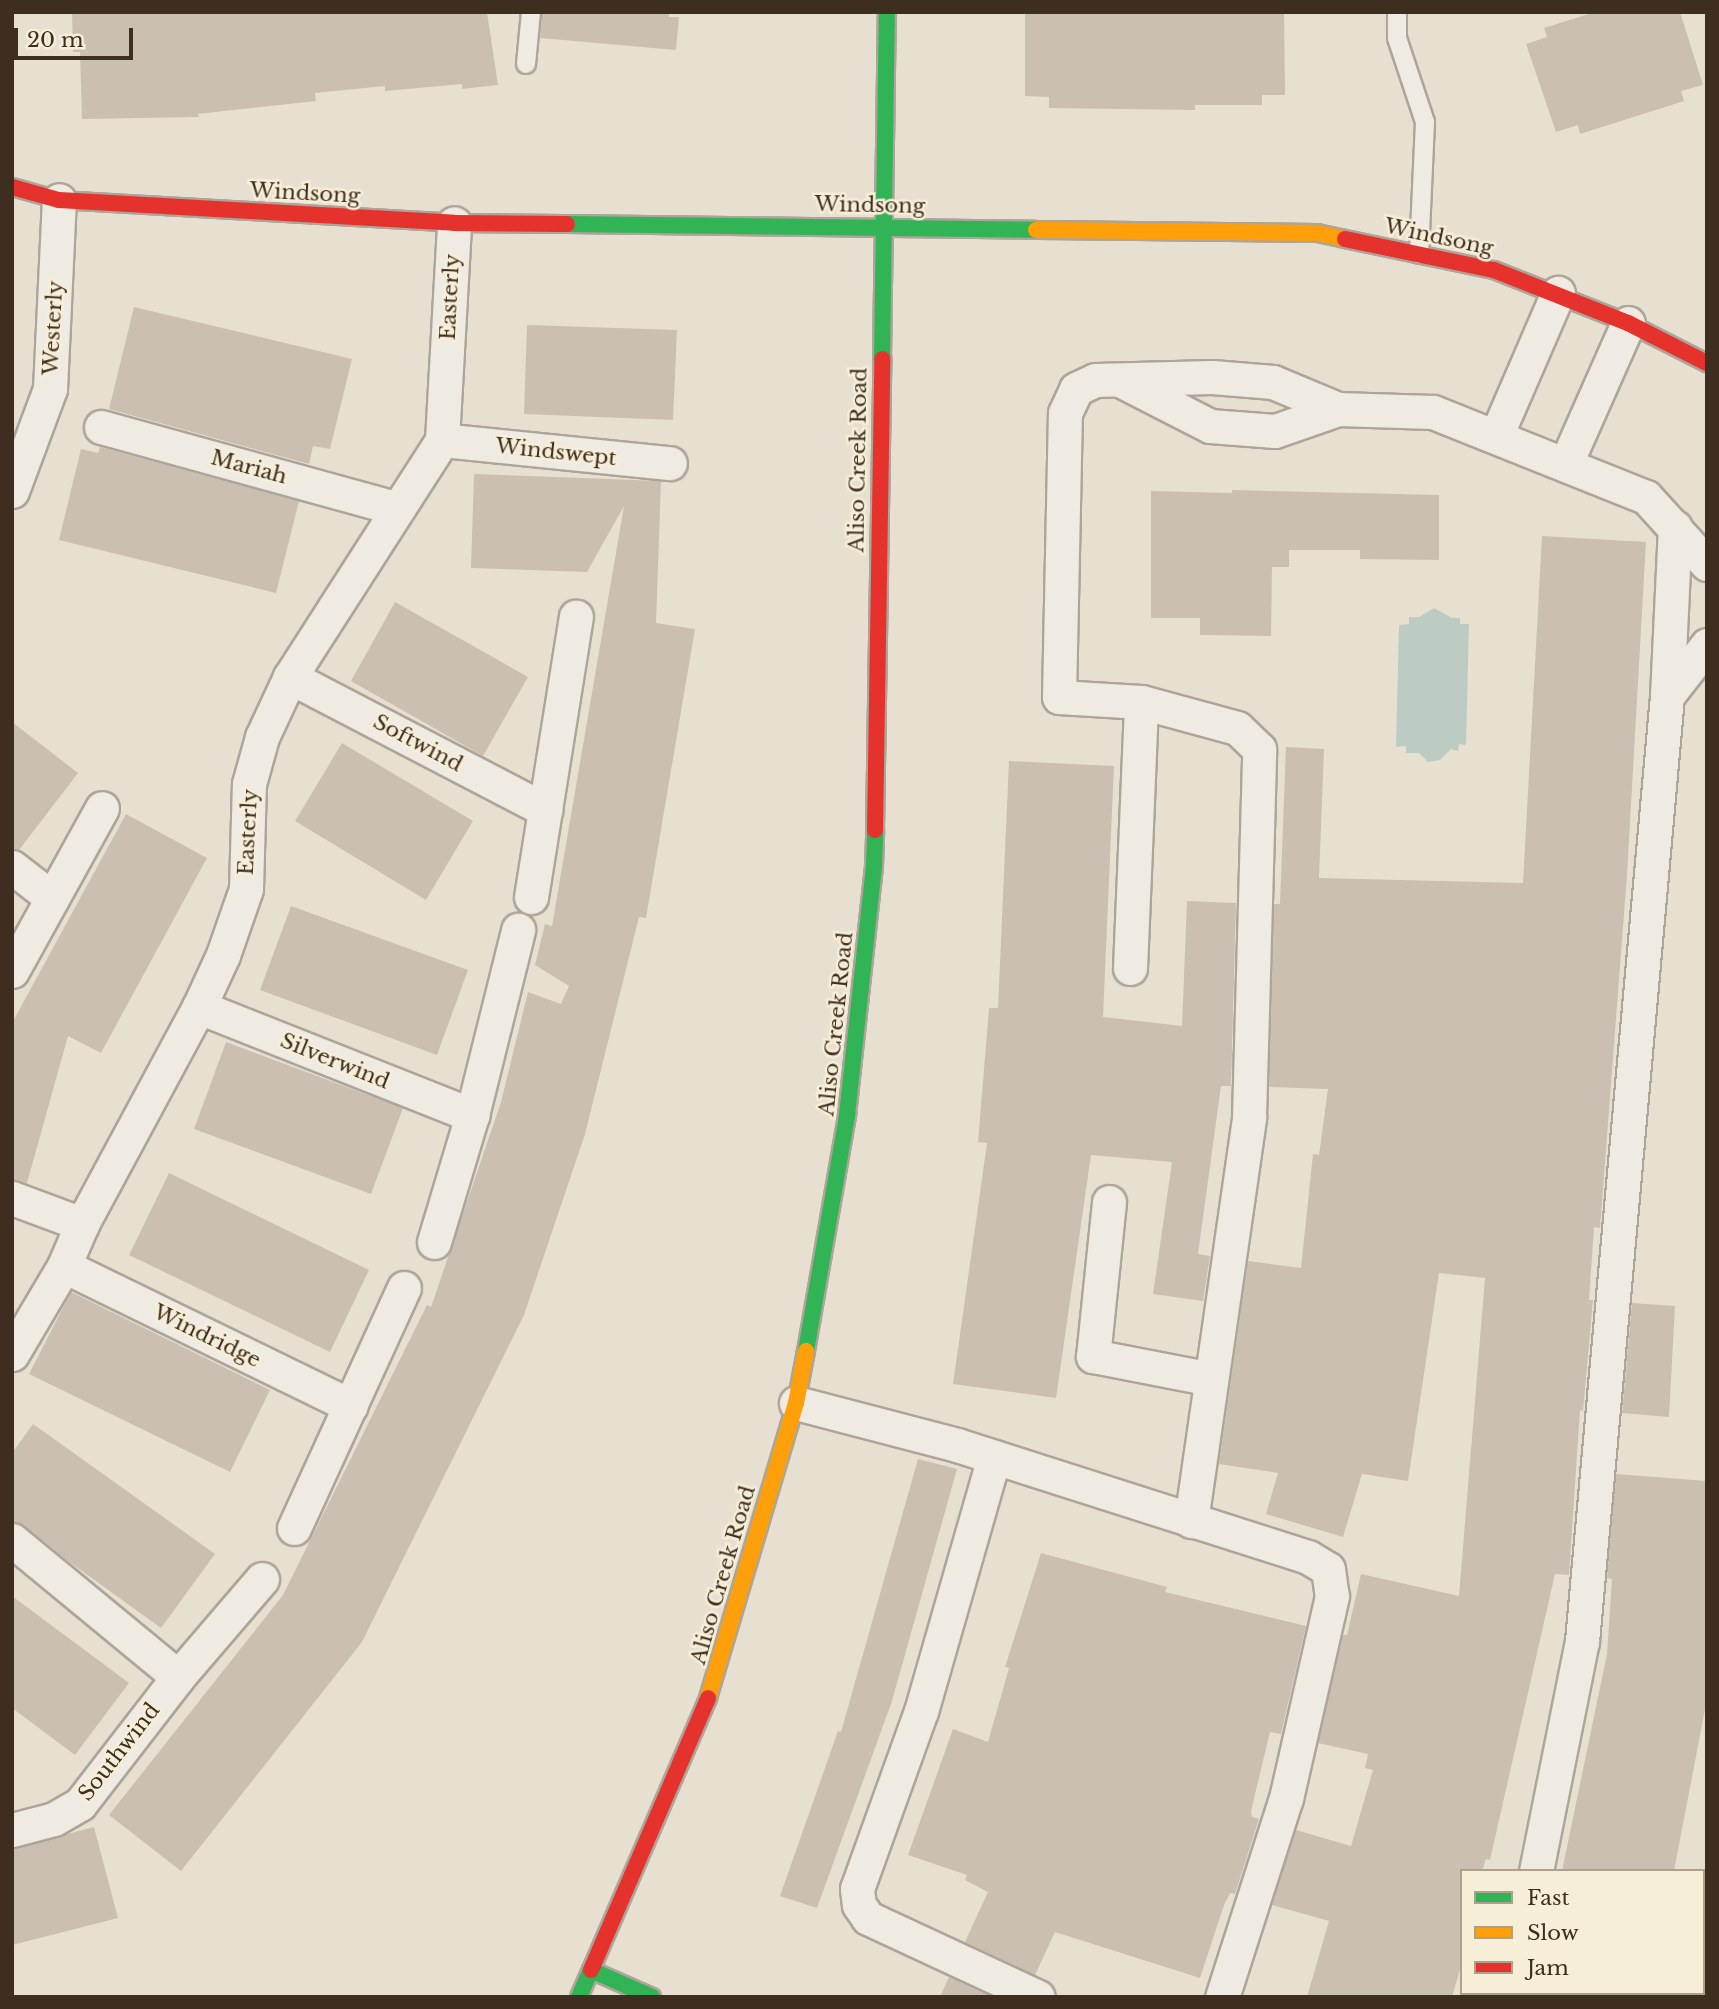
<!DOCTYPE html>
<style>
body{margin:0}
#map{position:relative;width:1719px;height:2009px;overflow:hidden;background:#e7e0d1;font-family:"Libre Baskerville",serif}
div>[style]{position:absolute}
.water>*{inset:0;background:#bcccc2}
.building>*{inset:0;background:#cbbfb2}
.roads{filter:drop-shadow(2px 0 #ada599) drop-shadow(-2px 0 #ada599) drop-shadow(0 2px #ada599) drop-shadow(0 -2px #ada599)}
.lane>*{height:18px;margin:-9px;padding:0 9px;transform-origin:9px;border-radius:9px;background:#efebe3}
.street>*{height:33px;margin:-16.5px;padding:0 16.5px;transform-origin:16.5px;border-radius:16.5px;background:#efebe3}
.fast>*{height:16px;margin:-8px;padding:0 8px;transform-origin:8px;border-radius:8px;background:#30b455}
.slow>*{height:16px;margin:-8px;padding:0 8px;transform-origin:8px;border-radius:8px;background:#ff9f0a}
.jam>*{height:16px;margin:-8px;padding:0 8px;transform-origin:8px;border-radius:8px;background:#e5322d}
span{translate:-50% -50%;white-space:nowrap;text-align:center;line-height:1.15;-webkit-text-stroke:5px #f7eed8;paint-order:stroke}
.street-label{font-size:21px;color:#3d2e20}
.frame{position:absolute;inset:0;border:14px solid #3d2e20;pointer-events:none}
.legend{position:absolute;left:1460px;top:1869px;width:245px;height:126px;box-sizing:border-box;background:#f7eed8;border:2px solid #ada18e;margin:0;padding:9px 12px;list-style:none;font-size:21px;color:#3d2e20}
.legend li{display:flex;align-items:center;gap:14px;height:35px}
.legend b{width:35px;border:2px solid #ada18e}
.scale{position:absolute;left:14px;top:28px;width:119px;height:32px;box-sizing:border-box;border:4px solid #3d2e20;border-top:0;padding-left:9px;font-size:21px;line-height:24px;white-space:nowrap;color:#3d2e20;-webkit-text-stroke:5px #f7eed8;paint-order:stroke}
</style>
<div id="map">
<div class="water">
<i style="clip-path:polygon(1434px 608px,1452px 618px,1460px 618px,1460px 624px,1469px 624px,1466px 745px,1459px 744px,1458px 751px,1451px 749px,1440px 760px,1428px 762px,1419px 753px,1406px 753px,1406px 746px,1396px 747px,1399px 625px,1409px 624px,1409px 617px,1419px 617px)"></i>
</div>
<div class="building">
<i style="clip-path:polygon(72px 12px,487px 12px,498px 85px,462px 89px,462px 84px,385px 91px,385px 86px,315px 93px,316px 101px,198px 114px,199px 117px,82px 119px,80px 52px,73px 52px)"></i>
<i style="clip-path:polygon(542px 12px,669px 12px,669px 17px,679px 17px,676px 50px,540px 38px)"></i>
<i style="clip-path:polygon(1025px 12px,1284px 12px,1285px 95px,1262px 95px,1262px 105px,1195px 105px,1195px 110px,1049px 108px,1049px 97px,1025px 96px)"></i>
<i style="clip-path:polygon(1595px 12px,1680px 12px,1703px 85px,1681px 91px,1684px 101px,1580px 134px,1578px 125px,1556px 132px,1526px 44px,1547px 37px,1544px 28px)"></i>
<i style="clip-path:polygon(134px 307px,352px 359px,330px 449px,313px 446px,309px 464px,109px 409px)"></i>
<i style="clip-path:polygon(527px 325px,677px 330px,673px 420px,524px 414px)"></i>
<i style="clip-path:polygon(100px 447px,299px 501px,276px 593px,59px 540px,81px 449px,98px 453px)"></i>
<i style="clip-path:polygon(474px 474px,661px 481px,656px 623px,695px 629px,646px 918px,639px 917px,585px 1134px,524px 1315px,362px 1642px,181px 1871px,109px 1815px,283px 1595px,427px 1305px,431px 1307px,501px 1102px,528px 992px,561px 1004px,569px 986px,535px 965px,545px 924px,552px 926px,624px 506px,587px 572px,471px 568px)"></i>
<i style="clip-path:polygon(1232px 490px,1439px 495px,1439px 560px,1360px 559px,1360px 550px,1289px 550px,1289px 567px,1272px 567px,1271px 636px,1200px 635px,1200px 618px,1151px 618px,1151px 491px,1232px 493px)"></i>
<i style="clip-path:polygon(1542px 536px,1646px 542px,1627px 875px,1600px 1228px,1594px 1227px,1589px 1300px,1593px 1300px,1583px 1411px,1580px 1410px,1569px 1575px,1555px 1574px,1490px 1860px,1486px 1859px,1482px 1871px,1462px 1871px,1462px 1963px,1452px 1997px,1307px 1997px,1329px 1921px,1272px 1905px,1296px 1830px,1351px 1846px,1373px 1770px,1365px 1768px,1368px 1754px,1318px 1743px,1343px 1635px,1347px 1635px,1361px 1574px,1459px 1596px,1485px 1278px,1439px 1273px,1408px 1481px,1362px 1474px,1343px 1537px,1266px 1514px,1278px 1473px,1219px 1464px,1248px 1261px,1301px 1268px,1313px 1154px,1319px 1155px,1328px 1089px,1269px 1087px,1274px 904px,1280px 904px,1286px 747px,1324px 749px,1319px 878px,1523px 883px)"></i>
<i style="clip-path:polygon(395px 602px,528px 677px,483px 756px,351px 681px)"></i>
<i style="clip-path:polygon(12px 722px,78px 773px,19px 850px,12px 848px)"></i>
<i style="clip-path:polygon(342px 743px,473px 821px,426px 900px,295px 821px)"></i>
<i style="clip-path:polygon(1009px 761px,1114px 766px,1103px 1017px,1182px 1026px,1187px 901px,1236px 903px,1231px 1086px,1221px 1086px,1198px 1254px,1210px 1256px,1203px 1301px,1153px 1294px,1172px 1162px,1091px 1155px,1056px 1398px,953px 1384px,987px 1143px,978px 1142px,989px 1008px,998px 1008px)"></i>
<i style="clip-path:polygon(126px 814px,207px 858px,101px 1053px,68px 1036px,27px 1183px,12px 1179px,12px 1023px)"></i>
<i style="clip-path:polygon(291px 906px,468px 970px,437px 1055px,260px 990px)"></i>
<i style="clip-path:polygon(226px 1042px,403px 1108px,371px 1194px,194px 1129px)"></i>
<i style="clip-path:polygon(169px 1173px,369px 1270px,330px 1352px,129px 1255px)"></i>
<i style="clip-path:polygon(71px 1292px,270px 1390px,230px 1472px,29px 1374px)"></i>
<i style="clip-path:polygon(1632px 1303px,1675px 1306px,1669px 1417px,1622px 1413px)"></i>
<i style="clip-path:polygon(33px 1424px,215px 1554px,161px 1628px,68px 1561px,24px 1525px,12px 1521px,12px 1453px)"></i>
<i style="clip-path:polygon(918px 1459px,957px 1469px,892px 1701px,817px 1908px,780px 1896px,838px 1731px,841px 1732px)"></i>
<i style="clip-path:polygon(1616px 1474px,1707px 1481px,1707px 1699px,1674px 1871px,1562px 1871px,1607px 1654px,1612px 1579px,1607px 1578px)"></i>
<i style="clip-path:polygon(1041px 1553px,1167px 1587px,1165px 1592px,1306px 1626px,1281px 1734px,1270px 1732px,1251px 1811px,1252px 1817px,1259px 1819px,1235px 1894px,1230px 1893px,1224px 1905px,1200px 1978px,1055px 1932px,1035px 1975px,965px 1942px,988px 1892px,965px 1880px,967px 1875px,908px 1855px,953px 1729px,988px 1742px,1009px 1668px,1005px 1667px)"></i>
<i style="clip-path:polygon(12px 1596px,129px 1683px,75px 1755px,12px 1708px)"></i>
<i style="clip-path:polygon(94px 1827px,118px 1918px,12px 1945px,12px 1849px)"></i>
<i style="clip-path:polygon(949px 1977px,992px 1997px,940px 1997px)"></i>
</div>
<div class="roads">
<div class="lane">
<i style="left:1397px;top:12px;width:26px;rotate:90deg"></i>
<i style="left:1397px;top:38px;width:89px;rotate:71.6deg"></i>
<i style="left:1425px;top:122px;width:132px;rotate:92.6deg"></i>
<i style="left:526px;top:64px;width:52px;rotate:-84.5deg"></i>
</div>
<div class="street">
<i style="left:1120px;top:380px;width:101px;rotate:27.1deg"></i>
<i style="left:1210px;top:426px;width:65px;rotate:4.4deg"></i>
<i style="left:1275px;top:431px;width:67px;rotate:-19.2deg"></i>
<i style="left:1338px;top:409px;width:95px;rotate:1.8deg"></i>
<i style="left:1433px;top:412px;width:229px;rotate:21.8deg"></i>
<i style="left:1646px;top:497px;width:91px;rotate:47.7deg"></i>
<i style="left:101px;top:427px;width:306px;rotate:15.4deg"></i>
<i style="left:1496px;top:436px;width:156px;rotate:-66.6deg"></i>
<i style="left:442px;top:440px;width:229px;rotate:5.8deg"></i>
<i style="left:1566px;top:463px;width:153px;rotate:-66.1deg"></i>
<i style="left:12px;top:491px;width:109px;rotate:-69.6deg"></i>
<i style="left:50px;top:389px;width:189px;rotate:-87.3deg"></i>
<i style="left:290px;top:677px;width:288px;rotate:27.5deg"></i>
<i style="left:1667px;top:696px;width:65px;rotate:-51.9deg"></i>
<i style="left:12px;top:867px;width:51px;rotate:37.8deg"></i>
<i style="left:531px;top:897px;width:284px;rotate:-80.9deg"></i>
<i style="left:1130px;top:968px;width:266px;rotate:-87.6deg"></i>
<i style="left:12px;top:971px;width:186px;rotate:-61.1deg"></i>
<i style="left:199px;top:1007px;width:294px;rotate:21.6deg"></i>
<i style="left:12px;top:1198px;width:75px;rotate:20.4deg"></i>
<i style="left:1109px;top:1202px;width:155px;rotate:95.9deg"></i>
<i style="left:1093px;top:1356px;width:120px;rotate:11deg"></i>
<i style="left:434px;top:1242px;width:133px;rotate:-73.3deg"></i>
<i style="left:472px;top:1115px;width:191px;rotate:-76deg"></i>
<i style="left:64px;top:1266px;width:319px;rotate:26deg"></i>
<i style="left:12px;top:1354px;width:102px;rotate:-59.4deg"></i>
<i style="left:64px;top:1266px;width:46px;rotate:-66.8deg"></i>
<i style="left:82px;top:1224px;width:247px;rotate:-61.7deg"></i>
<i style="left:199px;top:1007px;width:57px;rotate:-65.2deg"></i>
<i style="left:223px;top:955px;width:70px;rotate:-70.8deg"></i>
<i style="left:246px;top:889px;width:105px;rotate:-88.4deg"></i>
<i style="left:249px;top:784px;width:49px;rotate:-74.5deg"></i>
<i style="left:262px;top:737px;width:66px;rotate:-65deg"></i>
<i style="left:290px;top:677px;width:282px;rotate:-57.3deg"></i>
<i style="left:442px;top:440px;width:217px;rotate:-86.8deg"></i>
<i style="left:796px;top:1403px;width:166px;rotate:14.6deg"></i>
<i style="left:957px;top:1445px;width:368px;rotate:17.7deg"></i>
<i style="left:1308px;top:1557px;width:23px;rotate:31deg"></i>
<i style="left:1328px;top:1569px;width:27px;rotate:82deg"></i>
<i style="left:1332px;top:1596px;width:207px;rotate:102.8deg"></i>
<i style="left:1286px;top:1798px;width:209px;rotate:107.8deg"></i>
<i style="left:994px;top:1457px;width:264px;rotate:106deg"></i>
<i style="left:921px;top:1711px;width:189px;rotate:109.8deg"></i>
<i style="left:857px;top:1889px;width:16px;rotate:83deg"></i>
<i style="left:859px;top:1905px;width:16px;rotate:55deg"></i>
<i style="left:868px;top:1918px;width:187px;rotate:24.9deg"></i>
<i style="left:1191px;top:1521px;width:408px;rotate:-81.8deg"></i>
<i style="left:1249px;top:1117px;width:368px;rotate:-88.4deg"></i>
<i style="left:1259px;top:749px;width:30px;rotate:-136deg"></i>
<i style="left:1237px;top:728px;width:99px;rotate:-164.8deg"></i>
<i style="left:1141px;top:702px;width:82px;rotate:-176.5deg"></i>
<i style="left:1059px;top:697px;width:284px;rotate:-88.8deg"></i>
<i style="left:1065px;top:413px;width:26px;rotate:-65deg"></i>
<i style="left:1076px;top:389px;width:21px;rotate:-25deg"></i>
<i style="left:1095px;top:380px;width:117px;rotate:-1.5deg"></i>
<i style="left:1212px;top:377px;width:61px;rotate:4.7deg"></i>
<i style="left:1273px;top:382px;width:70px;rotate:22.6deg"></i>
<i style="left:294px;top:1528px;width:264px;rotate:-65.4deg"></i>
<i style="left:12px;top:1540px;width:215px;rotate:39.5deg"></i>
<i style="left:12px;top:1830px;width:43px;rotate:-14.7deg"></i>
<i style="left:54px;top:1819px;width:30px;rotate:-30deg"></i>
<i style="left:80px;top:1804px;width:160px;rotate:-52.3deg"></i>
<i style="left:178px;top:1677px;width:129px;rotate:-49.4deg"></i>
<i style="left:1536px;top:1871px;width:235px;rotate:-78.7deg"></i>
<i style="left:1582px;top:1641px;width:949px;rotate:-84.86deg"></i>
<i style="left:1667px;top:696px;width:169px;rotate:-87.3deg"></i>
<i style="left:1512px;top:1997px;width:4px;rotate:-90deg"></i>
</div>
<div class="fast">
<i style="left:567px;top:224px;width:469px;rotate:0.7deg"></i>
<i style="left:882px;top:359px;width:347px;rotate:-89.2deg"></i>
<i style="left:806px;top:1351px;width:240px;rotate:-80.1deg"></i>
<i style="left:847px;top:1115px;width:250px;rotate:-83.8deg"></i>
<i style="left:874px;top:866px;width:36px;rotate:-88deg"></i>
<i style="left:591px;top:1970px;width:67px;rotate:23.9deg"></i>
<i style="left:579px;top:1997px;width:30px;rotate:-66deg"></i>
</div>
<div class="slow">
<i style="left:1036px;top:230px;width:281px;rotate:0.6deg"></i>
<i style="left:1317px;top:233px;width:29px;rotate:12deg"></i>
<i style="left:708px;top:1698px;width:308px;rotate:-73.4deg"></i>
<i style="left:796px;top:1403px;width:53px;rotate:-79.1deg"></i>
</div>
<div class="jam">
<i style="left:12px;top:187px;width:49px;rotate:15.5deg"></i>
<i style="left:59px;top:200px;width:396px;rotate:3.3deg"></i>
<i style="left:454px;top:223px;width:113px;rotate:0.5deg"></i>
<i style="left:1345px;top:239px;width:152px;rotate:11.8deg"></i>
<i style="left:1494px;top:270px;width:144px;rotate:21.6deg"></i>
<i style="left:1628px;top:323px;width:89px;rotate:26.9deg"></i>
<i style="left:875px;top:830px;width:471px;rotate:-89.1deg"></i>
<i style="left:591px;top:1970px;width:296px;rotate:-66.7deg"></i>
</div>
</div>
<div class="street-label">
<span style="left:305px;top:193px;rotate:3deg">Windsong</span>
<span style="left:870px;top:205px;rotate:1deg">Windsong</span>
<span style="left:1439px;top:237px;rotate:12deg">Windsong</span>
<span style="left:450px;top:297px;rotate:-87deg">Easterly</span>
<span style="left:53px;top:328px;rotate:-87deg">Westerly</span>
<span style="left:556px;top:452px;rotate:6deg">Windswept</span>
<span style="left:858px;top:460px;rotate:-89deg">Aliso Creek Road</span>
<span style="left:249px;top:467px;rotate:15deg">Mariah</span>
<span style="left:418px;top:743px;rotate:28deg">Softwind</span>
<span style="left:248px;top:832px;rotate:-87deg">Easterly</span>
<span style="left:836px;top:1024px;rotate:-84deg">Aliso Creek Road</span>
<span style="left:335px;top:1061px;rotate:22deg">Silverwind</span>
<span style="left:207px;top:1336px;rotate:26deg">Windridge</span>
<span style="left:723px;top:1575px;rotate:-74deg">Aliso Creek Road</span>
<span style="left:119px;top:1752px;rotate:-52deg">Southwind</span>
</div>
<div class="frame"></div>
<ul class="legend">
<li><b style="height:9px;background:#30b455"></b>Fast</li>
<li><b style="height:9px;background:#ff9f0a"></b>Slow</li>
<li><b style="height:9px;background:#e5322d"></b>Jam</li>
</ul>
<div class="scale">20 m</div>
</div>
